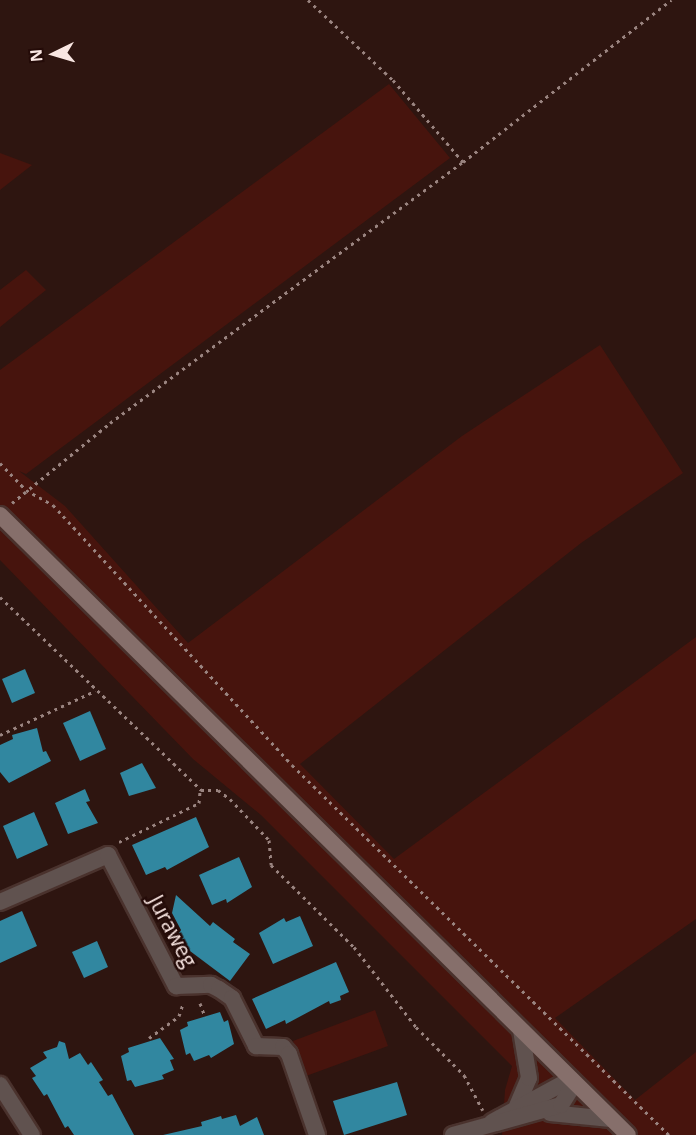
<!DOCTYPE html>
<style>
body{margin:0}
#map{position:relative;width:696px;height:1135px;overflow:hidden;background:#2e1510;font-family:"Open Sans",sans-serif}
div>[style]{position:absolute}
.green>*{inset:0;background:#47140d}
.building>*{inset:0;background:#3187a0}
.path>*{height:3px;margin-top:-1.5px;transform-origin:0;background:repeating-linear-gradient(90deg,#9a8480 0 3px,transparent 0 7.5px)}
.roads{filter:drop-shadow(2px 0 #4a322d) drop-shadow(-2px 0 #4a322d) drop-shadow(0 2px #4a322d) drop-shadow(0 -2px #4a322d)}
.minor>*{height:16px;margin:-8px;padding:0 8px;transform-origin:8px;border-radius:8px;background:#60524f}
.tertiary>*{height:16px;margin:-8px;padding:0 8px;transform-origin:8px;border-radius:8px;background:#60524f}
.secondary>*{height:16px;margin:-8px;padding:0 8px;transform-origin:8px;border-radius:8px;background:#866f6b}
span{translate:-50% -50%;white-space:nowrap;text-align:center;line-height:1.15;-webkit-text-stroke:5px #240b08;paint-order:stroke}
.street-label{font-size:21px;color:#f9e6e2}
.north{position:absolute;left:24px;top:24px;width:60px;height:60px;-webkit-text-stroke:4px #240b08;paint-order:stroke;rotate:265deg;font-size:16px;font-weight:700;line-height:24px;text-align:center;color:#f9e6e2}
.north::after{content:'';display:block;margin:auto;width:21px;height:27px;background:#f9e6e2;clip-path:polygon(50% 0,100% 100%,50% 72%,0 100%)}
</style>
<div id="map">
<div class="green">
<i style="clip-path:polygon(389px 84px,450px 158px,26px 474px,19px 471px,65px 506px,188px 643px,462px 436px,600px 345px,683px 473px,581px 543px,300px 764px,394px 859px,696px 637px,696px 919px,555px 1018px,635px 1100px,696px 1052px,696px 1135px,502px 1135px,505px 1090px,512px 1066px,261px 815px,193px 759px,0 560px,0 370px)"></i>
<i style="clip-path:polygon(0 153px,32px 165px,0 190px)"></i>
<i style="clip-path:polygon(26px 270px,46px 290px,0 327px,0 290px)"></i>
<i style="clip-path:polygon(375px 1010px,388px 1046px,306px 1076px,293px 1041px)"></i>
</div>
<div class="building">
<i style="clip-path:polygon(25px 669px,35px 693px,12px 703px,2px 679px)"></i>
<i style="clip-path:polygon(90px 711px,106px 749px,80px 761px,63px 723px)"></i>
<i style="clip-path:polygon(37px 728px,43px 752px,46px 751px,51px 761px,9px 783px,0 772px,0 745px,13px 739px,12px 735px)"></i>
<i style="clip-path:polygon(142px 763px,156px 788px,129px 796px,120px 773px)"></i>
<i style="clip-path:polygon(85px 789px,90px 801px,86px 802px,98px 823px,68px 834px,55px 803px)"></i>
<i style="clip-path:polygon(34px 812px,48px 845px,17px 859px,3px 826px)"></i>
<i style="clip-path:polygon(196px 817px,209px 847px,167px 870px,165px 867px,146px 875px,132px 845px)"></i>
<i style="clip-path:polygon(239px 857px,252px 887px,227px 903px,226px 899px,212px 905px,199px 875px)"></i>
<i style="clip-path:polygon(176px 895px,210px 926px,213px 922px,235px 939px,233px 942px,250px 954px,230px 981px,174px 939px,181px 930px,172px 913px)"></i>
<i style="clip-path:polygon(22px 911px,37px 946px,0 963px,0 921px)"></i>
<i style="clip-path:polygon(300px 916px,313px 946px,273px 964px,259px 933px,284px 918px,286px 922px)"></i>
<i style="clip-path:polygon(97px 941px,108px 967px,84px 978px,72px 952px)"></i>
<i style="clip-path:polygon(336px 962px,349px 992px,340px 996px,341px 1000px,330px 1004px,329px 1001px,286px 1024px,285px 1020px,266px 1029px,252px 999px)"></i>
<i style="clip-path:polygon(220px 1012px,224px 1022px,228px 1020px,234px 1044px,211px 1058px,209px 1055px,194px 1061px,190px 1053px,186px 1055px,180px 1030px,188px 1026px,187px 1022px)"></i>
<i style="clip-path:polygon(160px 1038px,174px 1059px,170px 1060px,174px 1070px,162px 1075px,164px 1079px,135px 1087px,131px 1080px,127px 1081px,121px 1056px,129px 1052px,128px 1048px)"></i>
<i style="clip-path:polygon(59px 1041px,65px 1043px,69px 1059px,80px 1053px,88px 1065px,91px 1062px,103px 1080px,99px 1082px,108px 1096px,112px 1094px,134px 1135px,74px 1135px,68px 1126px,65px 1128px,47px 1094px,44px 1096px,32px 1078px,36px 1076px,30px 1068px,47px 1058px,43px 1052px,57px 1047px)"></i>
<i style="clip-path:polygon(397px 1082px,407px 1115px,344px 1135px,333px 1101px)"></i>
<i style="clip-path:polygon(236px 1115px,240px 1126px,257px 1117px,264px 1135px,163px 1135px,202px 1126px,201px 1122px,221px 1116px,222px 1119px)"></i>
</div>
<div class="path">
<i style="left:308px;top:0;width:117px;rotate:43.3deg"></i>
<i style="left:393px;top:80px;width:108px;rotate:49.5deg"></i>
<i style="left:0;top:463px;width:37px;rotate:46deg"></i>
<i style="left:26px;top:490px;width:31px;rotate:29deg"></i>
<i style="left:53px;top:505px;width:353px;rotate:47.4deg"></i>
<i style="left:292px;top:765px;width:528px;rotate:44.46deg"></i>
<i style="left:12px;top:503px;width:127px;rotate:-39.2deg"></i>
<i style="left:110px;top:423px;width:439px;rotate:-36.5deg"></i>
<i style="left:463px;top:162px;width:264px;rotate:-37.9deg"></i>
<i style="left:0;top:597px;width:279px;rotate:43.8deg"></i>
<i style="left:201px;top:790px;width:17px"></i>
<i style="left:218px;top:790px;width:15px;rotate:37deg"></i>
<i style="left:230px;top:799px;width:57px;rotate:46.4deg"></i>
<i style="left:269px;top:840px;width:25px;rotate:85deg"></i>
<i style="left:271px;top:865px;width:117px;rotate:44.7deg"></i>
<i style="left:354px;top:947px;width:101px;rotate:52.2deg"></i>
<i style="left:416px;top:1027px;width:68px;rotate:45deg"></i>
<i style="left:464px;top:1075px;width:40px;rotate:62deg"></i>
<i style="left:0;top:735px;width:105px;rotate:-24.9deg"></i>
<i style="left:119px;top:842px;width:89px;rotate:-26deg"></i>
<i style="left:199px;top:803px;width:12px;rotate:-85deg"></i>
<i style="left:200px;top:1003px;width:15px;rotate:70deg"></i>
<i style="left:149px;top:1038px;width:37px;rotate:-36deg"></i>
<i style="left:179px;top:1016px;width:13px;rotate:-72deg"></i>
</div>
<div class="roads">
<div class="minor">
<i style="left:0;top:902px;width:118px;rotate:-23.5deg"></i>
<i style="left:108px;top:855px;width:148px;rotate:62.6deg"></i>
<i style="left:176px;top:986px;width:35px;rotate:-2deg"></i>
<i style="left:211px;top:985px;width:9px;rotate:27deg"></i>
<i style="left:219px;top:989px;width:16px;rotate:35deg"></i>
<i style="left:232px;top:998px;width:54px;rotate:63.4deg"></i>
<i style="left:256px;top:1046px;width:27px;rotate:2deg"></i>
<i style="left:283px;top:1047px;width:9px;rotate:49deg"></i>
<i style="left:289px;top:1054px;width:86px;rotate:70.9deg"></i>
<i style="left:0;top:1085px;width:59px;rotate:57.4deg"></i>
</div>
<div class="tertiary">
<i style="left:517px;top:1106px;width:30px;rotate:-67deg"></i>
<i style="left:529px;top:1078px;width:49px;rotate:-99.5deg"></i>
<i style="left:550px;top:1113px;width:61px;rotate:5.6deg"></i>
<i style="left:492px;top:1122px;width:90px;rotate:-28.6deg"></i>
<i style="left:453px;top:1135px;width:112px;rotate:-15.5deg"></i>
<i style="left:561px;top:1105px;width:26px;rotate:-58deg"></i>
</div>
<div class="secondary">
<i style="left:0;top:515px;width:882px;rotate:44.63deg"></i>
</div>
</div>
<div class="street-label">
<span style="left:173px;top:931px;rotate:62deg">Juraweg</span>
</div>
<div class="north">N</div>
</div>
